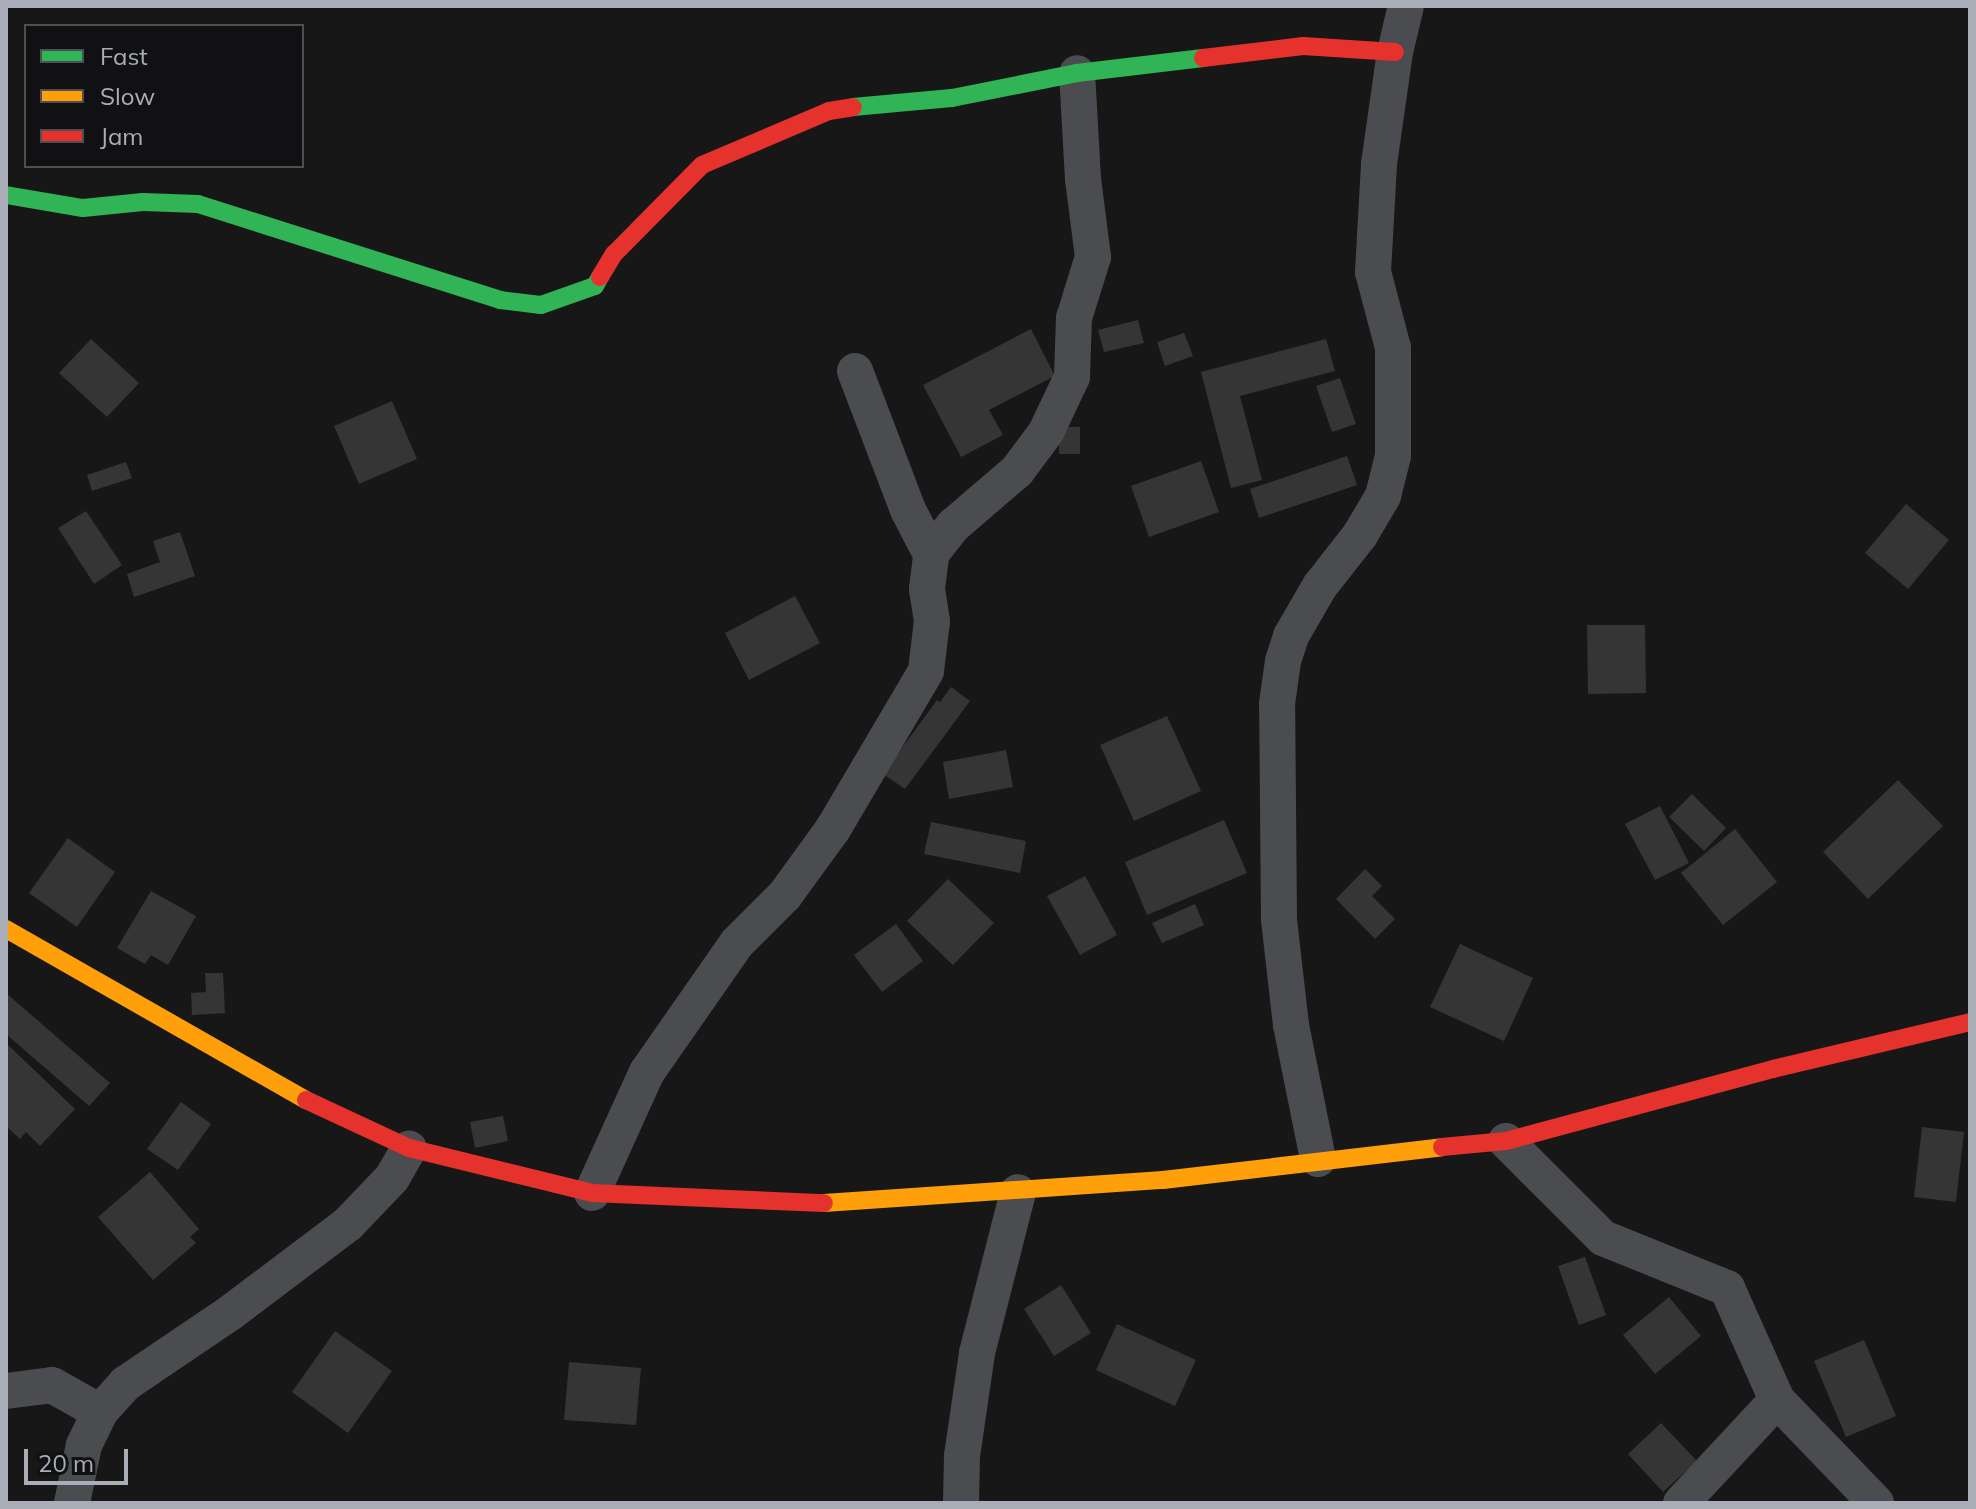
<!DOCTYPE html>
<style>
body{margin:0}
#map{position:relative;width:1976px;height:1509px;overflow:hidden;background:#171717;font-family:Mulish,sans-serif}
div>[style]{position:absolute}
.building>*{inset:0;background:#353536}
.street>*{height:36px;margin:-18px;padding:0 18px;transform-origin:18px;border-radius:18px;background:#4b4c50}
.fast>*{height:18px;margin:-9px;padding:0 9px;transform-origin:9px;border-radius:9px;background:#30b455}
.slow>*{height:18px;margin:-9px;padding:0 9px;transform-origin:9px;border-radius:9px;background:#ff9f0a}
.jam>*{height:18px;margin:-9px;padding:0 9px;transform-origin:9px;border-radius:9px;background:#e5322d}
span{translate:-50% -50%;white-space:nowrap;text-align:center;line-height:1.15;-webkit-text-stroke:6px #111113;paint-order:stroke}
.frame{position:absolute;inset:0;border:8px solid #a8adb8;pointer-events:none}
.legend{position:absolute;left:24px;top:24px;width:280px;height:144px;box-sizing:border-box;background:#111113;border:2px solid #4d4f55;margin:0;padding:10px 14px;list-style:none;font-size:24px;color:#a8adb8}
.legend li{display:flex;align-items:center;gap:16px;height:40px}
.legend b{width:40px;border:2px solid #4d4f55}
.scale{position:absolute;left:24px;top:1449px;width:104px;height:36px;box-sizing:border-box;border:4px solid #a8adb8;border-top:0;padding-left:10px;font-size:24px;line-height:28px;white-space:nowrap;color:#a8adb8;-webkit-text-stroke:6px #111113;paint-order:stroke}
</style>
<div id="map">
<div class="building">
<i style="clip-path:polygon(1138px 320px,1144px 343px,1104px 352px,1098px 330px)"></i>
<i style="clip-path:polygon(1031px 329px,1055px 376px,989px 410px,1003px 435px,961px 457px,923px 385px)"></i>
<i style="clip-path:polygon(1184px 333px,1193px 356px,1165px 366px,1157px 342px)"></i>
<i style="clip-path:polygon(91px 339px,139px 383px,107px 417px,59px 373px)"></i>
<i style="clip-path:polygon(1326px 339px,1335px 371px,1240px 396px,1262px 480px,1231px 488px,1201px 372px)"></i>
<i style="clip-path:polygon(1340px 378px,1356px 424px,1332px 432px,1316px 386px)"></i>
<i style="clip-path:polygon(392px 401px,417px 459px,359px 484px,334px 426px)"></i>
<i style="clip-path:polygon(1059px 427px,1080px 427px,1080px 454px,1059px 454px)"></i>
<i style="clip-path:polygon(1347px 456px,1357px 485px,1259px 518px,1250px 489px)"></i>
<i style="clip-path:polygon(1201px 461px,1219px 512px,1149px 537px,1131px 486px)"></i>
<i style="clip-path:polygon(126px 462px,132px 478px,92px 491px,87px 475px)"></i>
<i style="clip-path:polygon(1906px 504px,1949px 540px,1908px 589px,1865px 553px)"></i>
<i style="clip-path:polygon(86px 511px,122px 565px,94px 584px,58px 528px)"></i>
<i style="clip-path:polygon(180px 532px,195px 576px,134px 597px,127px 574px,160px 562px,153px 541px)"></i>
<i style="clip-path:polygon(795px 596px,820px 643px,749px 680px,725px 633px)"></i>
<i style="clip-path:polygon(1587px 625px,1645px 625px,1646px 693px,1588px 694px)"></i>
<i style="clip-path:polygon(951px 687px,970px 701px,905px 789px,883px 774px,937px 700px,940px 702px)"></i>
<i style="clip-path:polygon(1167px 716px,1201px 791px,1134px 821px,1100px 745px)"></i>
<i style="clip-path:polygon(1006px 750px,1013px 787px,949px 799px,943px 762px)"></i>
<i style="clip-path:polygon(1898px 780px,1943px 826px,1868px 899px,1823px 852px)"></i>
<i style="clip-path:polygon(1692px 794px,1726px 828px,1704px 851px,1669px 817px)"></i>
<i style="clip-path:polygon(1660px 806px,1689px 863px,1655px 880px,1625px 824px)"></i>
<i style="clip-path:polygon(1224px 820px,1247px 873px,1147px 915px,1125px 862px)"></i>
<i style="clip-path:polygon(931px 822px,1026px 841px,1020px 873px,924px 854px)"></i>
<i style="clip-path:polygon(1735px 829px,1777px 882px,1723px 925px,1681px 873px)"></i>
<i style="clip-path:polygon(68px 838px,115px 872px,77px 927px,29px 893px)"></i>
<i style="clip-path:polygon(1365px 869px,1382px 886px,1372px 896px,1395px 919px,1375px 939px,1336px 899px)"></i>
<i style="clip-path:polygon(1085px 876px,1117px 935px,1080px 955px,1047px 896px)"></i>
<i style="clip-path:polygon(948px 879px,994px 923px,953px 965px,907px 921px)"></i>
<i style="clip-path:polygon(151px 891px,196px 916px,168px 965px,151px 955px,145px 964px,117px 948px)"></i>
<i style="clip-path:polygon(1195px 904px,1204px 925px,1162px 943px,1152px 923px)"></i>
<i style="clip-path:polygon(896px 924px,923px 961px,882px 992px,854px 955px)"></i>
<i style="clip-path:polygon(1460px 944px,1533px 978px,1504px 1041px,1430px 1007px)"></i>
<i style="clip-path:polygon(205px 973px,223px 973px,225px 1013px,192px 1015px,191px 993px,206px 992px)"></i>
<i style="clip-path:polygon(6px 993px,110px 1083px,89px 1106px,6px 1034px)"></i>
<i style="clip-path:polygon(6px 1043px,75px 1109px,40px 1146px,26px 1132px,20px 1139px,6px 1126px)"></i>
<i style="clip-path:polygon(181px 1102px,211px 1124px,178px 1170px,147px 1149px)"></i>
<i style="clip-path:polygon(503px 1116px,508px 1141px,475px 1148px,470px 1122px)"></i>
<i style="clip-path:polygon(1922px 1127px,1964px 1132px,1956px 1202px,1914px 1197px)"></i>
<i style="clip-path:polygon(150px 1172px,199px 1229px,190px 1237px,196px 1243px,153px 1280px,98px 1217px)"></i>
<i style="clip-path:polygon(1585px 1257px,1606px 1315px,1579px 1325px,1558px 1266px)"></i>
<i style="clip-path:polygon(1061px 1285px,1091px 1333px,1054px 1356px,1024px 1309px)"></i>
<i style="clip-path:polygon(1669px 1297px,1701px 1336px,1655px 1374px,1623px 1335px)"></i>
<i style="clip-path:polygon(1117px 1324px,1196px 1360px,1175px 1406px,1096px 1370px)"></i>
<i style="clip-path:polygon(335px 1331px,392px 1371px,348px 1433px,292px 1392px)"></i>
<i style="clip-path:polygon(1864px 1340px,1896px 1416px,1846px 1437px,1814px 1361px)"></i>
<i style="clip-path:polygon(569px 1362px,641px 1368px,636px 1425px,564px 1420px)"></i>
<i style="clip-path:polygon(1661px 1423px,1697px 1461px,1663px 1492px,1628px 1454px)"></i>
</div>
<div class="street">
<i style="left:855px;top:371px;width:149px;rotate:69.1deg"></i>
<i style="left:908px;top:510px;width:50px;rotate:62.4deg"></i>
<i style="left:1506px;top:1141px;width:137px;rotate:45deg"></i>
<i style="left:1603px;top:1238px;width:134px;rotate:22deg"></i>
<i style="left:1727px;top:1288px;width:123px;rotate:65.9deg"></i>
<i style="left:1777px;top:1400px;width:143px;rotate:46.1deg"></i>
<i style="left:1318px;top:1159px;width:137px;rotate:-101.4deg"></i>
<i style="left:1291px;top:1025px;width:106px;rotate:-96.5deg"></i>
<i style="left:1279px;top:920px;width:216px;rotate:-90.5deg"></i>
<i style="left:1277px;top:704px;width:43px;rotate:-82.1deg"></i>
<i style="left:1283px;top:661px;width:26px;rotate:-72deg"></i>
<i style="left:1291px;top:636px;width:58px;rotate:-59.9deg"></i>
<i style="left:1320px;top:586px;width:65px;rotate:-51.9deg"></i>
<i style="left:1360px;top:535px;width:45px;rotate:-59.5deg"></i>
<i style="left:1383px;top:496px;width:41px;rotate:-76deg"></i>
<i style="left:1393px;top:456px;width:108px;rotate:-90deg"></i>
<i style="left:1393px;top:348px;width:79px;rotate:-104.7deg"></i>
<i style="left:1373px;top:272px;width:108px;rotate:-86.8deg"></i>
<i style="left:1379px;top:164px;width:113px;rotate:-81.9deg"></i>
<i style="left:1395px;top:52px;width:47px;rotate:-76.6deg"></i>
<i style="left:592px;top:1193px;width:133px;rotate:-65.6deg"></i>
<i style="left:647px;top:1072px;width:157px;rotate:-55.1deg"></i>
<i style="left:737px;top:943px;width:68px;rotate:-45deg"></i>
<i style="left:785px;top:895px;width:82px;rotate:-54deg"></i>
<i style="left:833px;top:829px;width:183px;rotate:-59.5deg"></i>
<i style="left:926px;top:671px;width:50px;rotate:-83.2deg"></i>
<i style="left:932px;top:621px;width:32px;rotate:-99deg"></i>
<i style="left:927px;top:589px;width:35px;rotate:-83deg"></i>
<i style="left:931px;top:554px;width:37px;rotate:-52deg"></i>
<i style="left:954px;top:525px;width:83px;rotate:-40.6deg"></i>
<i style="left:1017px;top:471px;width:49px;rotate:-53.4deg"></i>
<i style="left:1046px;top:432px;width:61px;rotate:-64.7deg"></i>
<i style="left:1072px;top:377px;width:59px;rotate:-88.1deg"></i>
<i style="left:1074px;top:318px;width:64px;rotate:-72.7deg"></i>
<i style="left:1093px;top:257px;width:79px;rotate:-97.3deg"></i>
<i style="left:1083px;top:179px;width:106px;rotate:-93.2deg"></i>
<i style="left:6px;top:1391px;width:46px;rotate:-7.4deg"></i>
<i style="left:52px;top:1385px;width:55px;rotate:29.4deg"></i>
<i style="left:72px;top:1503px;width:59px;rotate:-78.3deg"></i>
<i style="left:84px;top:1445px;width:37px;rotate:-64deg"></i>
<i style="left:100px;top:1412px;width:38px;rotate:-48deg"></i>
<i style="left:125px;top:1384px;width:127px;rotate:-34.1deg"></i>
<i style="left:230px;top:1313px;width:148px;rotate:-37deg"></i>
<i style="left:348px;top:1224px;width:64px;rotate:-46.3deg"></i>
<i style="left:392px;top:1178px;width:34px;rotate:-60deg"></i>
<i style="left:961px;top:1503px;width:47px;rotate:-88.8deg"></i>
<i style="left:962px;top:1456px;width:104px;rotate:-81.7deg"></i>
<i style="left:977px;top:1353px;width:166px;rotate:-75.7deg"></i>
<i style="left:1681px;top:1503px;width:141px;rotate:-47deg"></i>
</div>
<div class="fast">
<i style="left:853px;top:107px;width:99px;rotate:-5.2deg"></i>
<i style="left:952px;top:98px;width:127px;rotate:-11.3deg"></i>
<i style="left:1077px;top:73px;width:127px;rotate:-6.8deg"></i>
<i style="left:6px;top:195px;width:78px;rotate:9.6deg"></i>
<i style="left:83px;top:208px;width:60px;rotate:-5.7deg"></i>
<i style="left:143px;top:202px;width:55px;rotate:2.1deg"></i>
<i style="left:198px;top:204px;width:317px;rotate:17.6deg"></i>
<i style="left:500px;top:300px;width:41px;rotate:7deg"></i>
<i style="left:541px;top:305px;width:57px;rotate:-19.4deg"></i>
<i style="left:595px;top:286px;width:10px;rotate:-61deg"></i>
</div>
<div class="slow">
<i style="left:6px;top:929px;width:345px;rotate:29.7deg"></i>
<i style="left:824px;top:1203px;width:340px;rotate:-3.9deg"></i>
<i style="left:1163px;top:1180px;width:281px;rotate:-6.7deg"></i>
</div>
<div class="jam">
<i style="left:1203px;top:58px;width:101px;rotate:-6.8deg"></i>
<i style="left:1303px;top:46px;width:92px;rotate:3.7deg"></i>
<i style="left:600px;top:277px;width:27px;rotate:-59deg"></i>
<i style="left:614px;top:254px;width:125px;rotate:-45.3deg"></i>
<i style="left:702px;top:165px;width:138px;rotate:-23deg"></i>
<i style="left:829px;top:111px;width:24px;rotate:-9deg"></i>
<i style="left:306px;top:1100px;width:114px;rotate:25deg"></i>
<i style="left:409px;top:1148px;width:188px;rotate:13.8deg"></i>
<i style="left:592px;top:1193px;width:232px;rotate:2.5deg"></i>
<i style="left:1442px;top:1147px;width:64px;rotate:-5.4deg"></i>
<i style="left:1506px;top:1141px;width:277px;rotate:-15.1deg"></i>
<i style="left:1773px;top:1069px;width:203px;rotate:-13.4deg"></i>
</div>
<div class="frame"></div>
<ul class="legend">
<li><b style="height:10px;background:#30b455"></b>Fast</li>
<li><b style="height:10px;background:#ff9f0a"></b>Slow</li>
<li><b style="height:10px;background:#e5322d"></b>Jam</li>
</ul>
<div class="scale">20 m</div>
</div>
